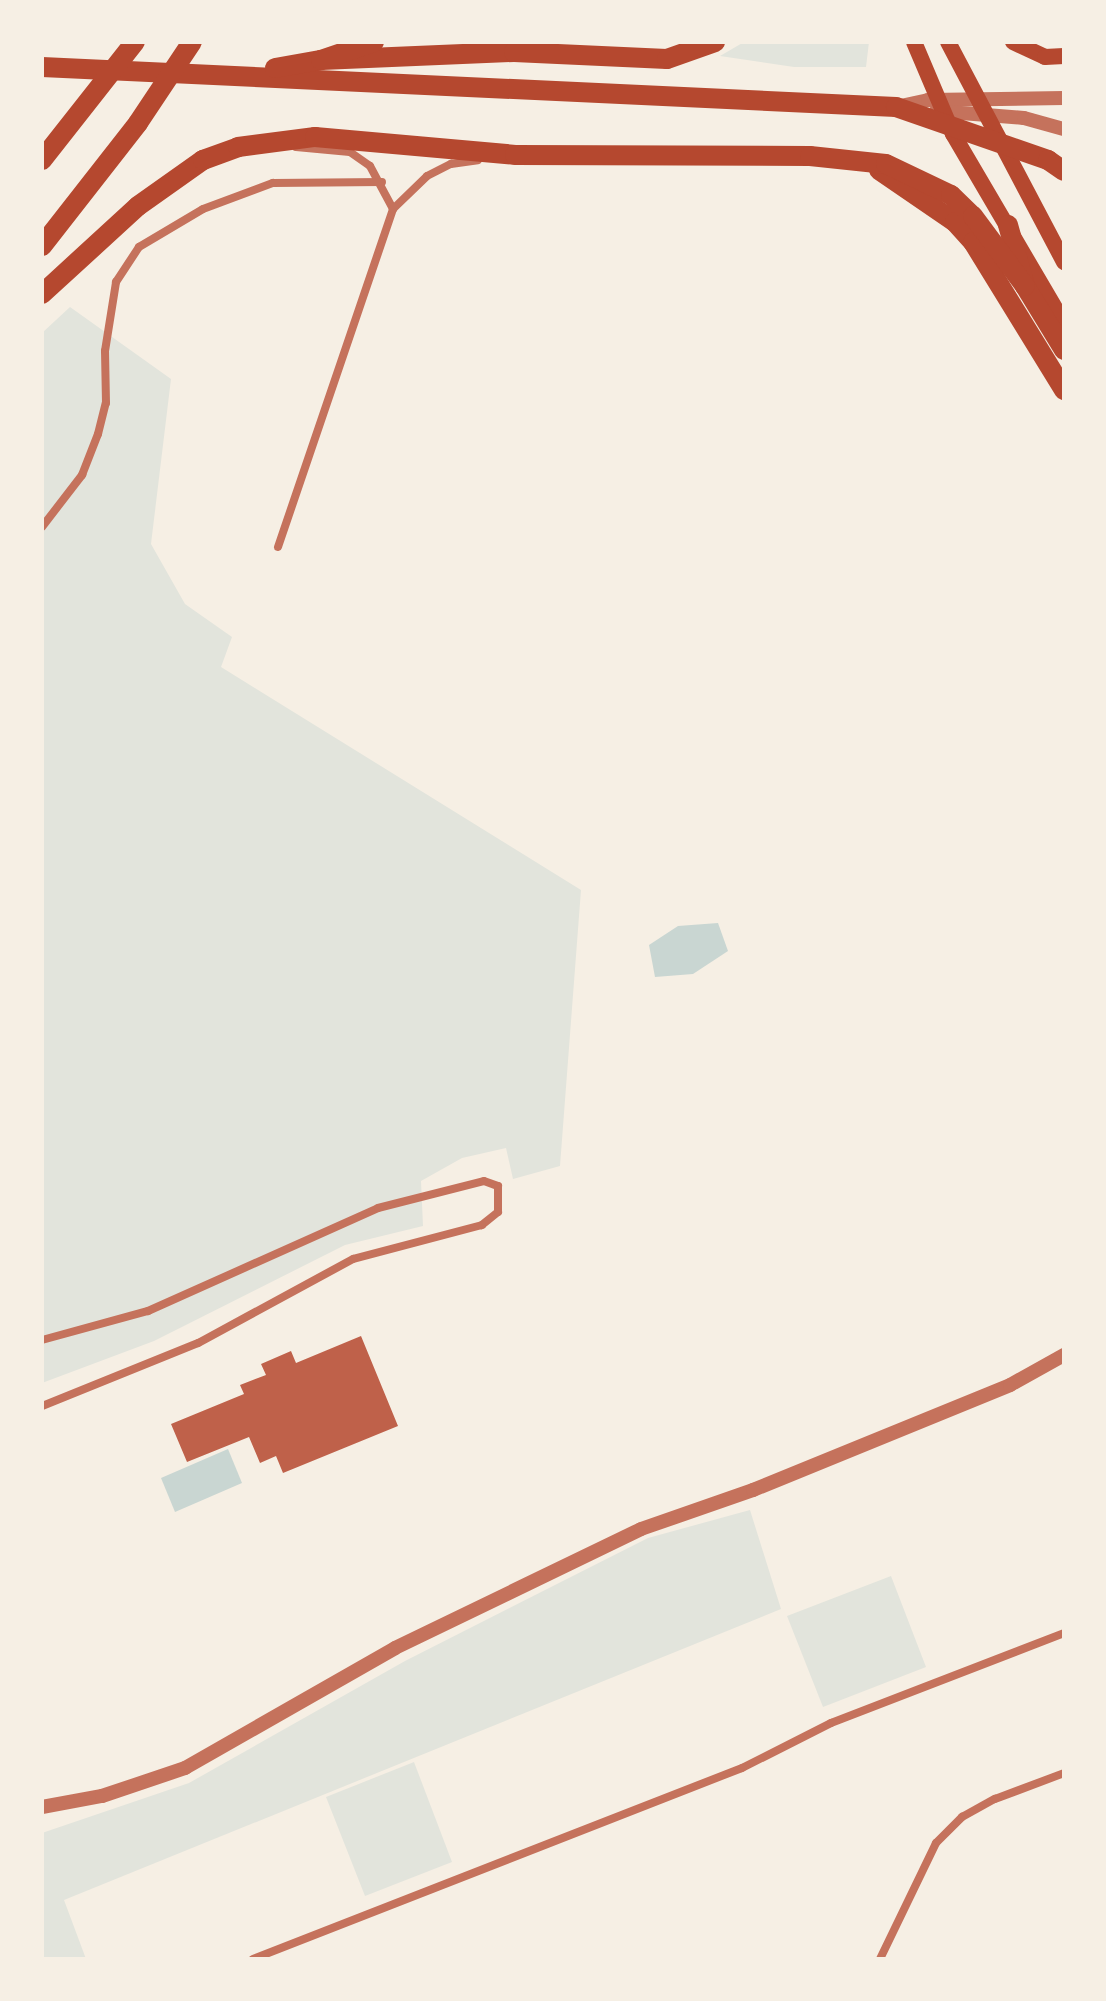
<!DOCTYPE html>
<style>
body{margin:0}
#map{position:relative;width:1106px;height:2001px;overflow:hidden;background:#f6efe4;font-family:Arial,sans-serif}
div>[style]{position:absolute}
.green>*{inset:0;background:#e2e4dc}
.water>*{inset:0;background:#c9d6d2}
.building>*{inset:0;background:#bf614a}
.minor>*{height:8px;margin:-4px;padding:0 4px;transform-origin:4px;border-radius:4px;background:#c5725c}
.tertiary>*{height:14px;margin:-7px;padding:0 7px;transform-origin:7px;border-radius:7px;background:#c5725c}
.secondary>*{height:16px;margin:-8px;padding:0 8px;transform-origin:8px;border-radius:8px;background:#b5482f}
.primary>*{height:20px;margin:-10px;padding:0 10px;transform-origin:10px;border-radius:10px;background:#b5482f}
span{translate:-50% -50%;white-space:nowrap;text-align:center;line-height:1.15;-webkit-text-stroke:7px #f6efe4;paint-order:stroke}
.frame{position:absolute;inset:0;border:44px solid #f6efe4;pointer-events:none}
</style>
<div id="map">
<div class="green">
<i style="clip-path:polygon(744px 42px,869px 42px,866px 67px,794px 67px,720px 56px)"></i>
<i style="clip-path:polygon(70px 307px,171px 379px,151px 544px,185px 604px,232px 637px,221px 667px,581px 890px,560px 1166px,513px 1179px,506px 1148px,462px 1158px,421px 1181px,423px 1226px,345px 1245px,154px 1341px,42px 1383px,42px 333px)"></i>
<i style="clip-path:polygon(750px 1510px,781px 1609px,64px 1900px,86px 1959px,42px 1959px,42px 1833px,189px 1783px,405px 1661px,648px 1538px)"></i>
<i style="clip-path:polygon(891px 1576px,926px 1667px,823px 1707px,787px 1616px)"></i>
<i style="clip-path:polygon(414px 1762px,452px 1862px,365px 1896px,326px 1797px)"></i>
</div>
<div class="water">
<i style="clip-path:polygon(718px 923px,728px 951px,693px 974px,655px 977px,649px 945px,678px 926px)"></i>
<i style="clip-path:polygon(228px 1449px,242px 1483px,175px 1512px,161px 1478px)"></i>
</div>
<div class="building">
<i style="clip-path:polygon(361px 1336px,398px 1426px,283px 1473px,276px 1456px,260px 1463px,249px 1437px,187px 1462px,171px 1424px,244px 1394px,240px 1385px,266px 1375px,261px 1364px,291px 1351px,296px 1363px)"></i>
</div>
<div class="minor">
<i style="left:296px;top:147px;width:54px;rotate:5.3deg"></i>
<i style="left:350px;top:152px;width:24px;rotate:35deg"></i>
<i style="left:370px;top:166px;width:49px;rotate:61.9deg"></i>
<i style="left:42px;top:527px;width:66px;rotate:-52.4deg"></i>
<i style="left:82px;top:475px;width:44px;rotate:-68.7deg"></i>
<i style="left:98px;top:434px;width:32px;rotate:-76deg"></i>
<i style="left:106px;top:403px;width:52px;rotate:-91.1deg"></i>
<i style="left:105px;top:351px;width:70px;rotate:-80.9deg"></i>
<i style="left:116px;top:282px;width:42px;rotate:-56.7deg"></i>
<i style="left:139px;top:247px;width:74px;rotate:-30.7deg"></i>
<i style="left:203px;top:209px;width:75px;rotate:-20.4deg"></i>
<i style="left:273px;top:183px;width:109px;rotate:-0.5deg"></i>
<i style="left:278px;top:547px;width:357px;rotate:-71.2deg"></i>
<i style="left:393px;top:209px;width:47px;rotate:-44.1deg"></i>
<i style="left:427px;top:176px;width:27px;rotate:-27deg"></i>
<i style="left:451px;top:164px;width:27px;rotate:-8deg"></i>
<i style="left:42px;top:1340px;width:110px;rotate:-15.3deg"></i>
<i style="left:148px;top:1311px;width:252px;rotate:-24.1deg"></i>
<i style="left:378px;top:1208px;width:109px;rotate:-14.3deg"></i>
<i style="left:484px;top:1181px;width:15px;rotate:20deg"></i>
<i style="left:498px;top:1186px;width:26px;rotate:90deg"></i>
<i style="left:498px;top:1212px;width:21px;rotate:141deg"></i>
<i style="left:482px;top:1225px;width:133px;rotate:165.2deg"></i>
<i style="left:353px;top:1259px;width:176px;rotate:151.5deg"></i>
<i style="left:198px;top:1343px;width:168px;rotate:158deg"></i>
<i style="left:253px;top:1959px;width:525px;rotate:-21.34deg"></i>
<i style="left:742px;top:1768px;width:100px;rotate:-26.8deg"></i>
<i style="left:831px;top:1723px;width:250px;rotate:-21.1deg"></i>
<i style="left:880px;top:1959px;width:129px;rotate:-64.2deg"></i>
<i style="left:936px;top:1843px;width:37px;rotate:-45deg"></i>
<i style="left:962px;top:1817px;width:38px;rotate:-29deg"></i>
<i style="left:995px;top:1799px;width:74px;rotate:-20.6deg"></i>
</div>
<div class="tertiary">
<i style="left:896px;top:107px;width:33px;rotate:-12deg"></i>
<i style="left:928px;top:100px;width:136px;rotate:-0.8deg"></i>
<i style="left:936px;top:111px;width:88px;rotate:4.5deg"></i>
<i style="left:1024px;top:118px;width:41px;rotate:15.4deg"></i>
<i style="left:42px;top:1807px;width:61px;rotate:-10.4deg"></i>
<i style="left:102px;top:1796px;width:88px;rotate:-18.6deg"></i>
<i style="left:185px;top:1768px;width:242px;rotate:-29.7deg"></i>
<i style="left:395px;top:1648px;width:273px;rotate:-25.8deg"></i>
<i style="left:641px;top:1529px;width:119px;rotate:-19.2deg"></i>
<i style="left:753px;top:1490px;width:278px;rotate:-22.2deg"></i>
<i style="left:1010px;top:1385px;width:62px;rotate:-29.1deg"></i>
</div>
<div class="secondary">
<i style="left:914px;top:42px;width:100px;rotate:67deg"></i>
<i style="left:953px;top:134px;width:219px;rotate:59.6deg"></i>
<i style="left:948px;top:42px;width:249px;rotate:62.2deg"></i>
<i style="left:1013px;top:42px;width:35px;rotate:25deg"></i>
<i style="left:1045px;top:57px;width:19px;rotate:-3deg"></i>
</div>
<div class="primary">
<i style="left:321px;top:60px;width:193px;rotate:-2.4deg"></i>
<i style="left:514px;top:52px;width:153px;rotate:2.6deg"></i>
<i style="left:667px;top:59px;width:51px;rotate:-19.5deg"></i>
<i style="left:42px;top:67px;width:855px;rotate:2.68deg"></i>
<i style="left:896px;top:107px;width:161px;rotate:19.2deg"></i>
<i style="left:1048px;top:160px;width:19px;rotate:35deg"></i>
<i style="left:275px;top:68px;width:47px;rotate:-9.9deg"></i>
<i style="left:321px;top:60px;width:56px;rotate:-18.8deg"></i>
<i style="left:42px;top:160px;width:150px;rotate:-51.8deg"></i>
<i style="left:879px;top:170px;width:92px;rotate:34.4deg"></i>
<i style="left:955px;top:222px;width:27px;rotate:48deg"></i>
<i style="left:973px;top:242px;width:174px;rotate:58.4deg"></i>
<i style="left:1008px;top:225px;width:63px;rotate:74.4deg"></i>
<i style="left:1025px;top:286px;width:75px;rotate:58.6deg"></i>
<i style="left:42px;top:246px;width:156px;rotate:-52deg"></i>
<i style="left:138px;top:123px;width:97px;rotate:-56.3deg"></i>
<i style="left:42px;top:294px;width:130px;rotate:-42.5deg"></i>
<i style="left:138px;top:206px;width:80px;rotate:-35.3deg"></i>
<i style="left:203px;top:160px;width:37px;rotate:-20deg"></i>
<i style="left:238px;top:147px;width:78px;rotate:-7.4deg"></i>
<i style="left:315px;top:137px;width:201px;rotate:5.1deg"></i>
<i style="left:515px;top:155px;width:295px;rotate:0.2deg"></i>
<i style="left:810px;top:156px;width:76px;rotate:6deg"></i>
<i style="left:886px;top:164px;width:72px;rotate:25.5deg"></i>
<i style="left:951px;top:195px;width:30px;rotate:44deg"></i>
<i style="left:973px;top:216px;width:87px;rotate:53.4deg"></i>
</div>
<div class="frame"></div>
</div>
